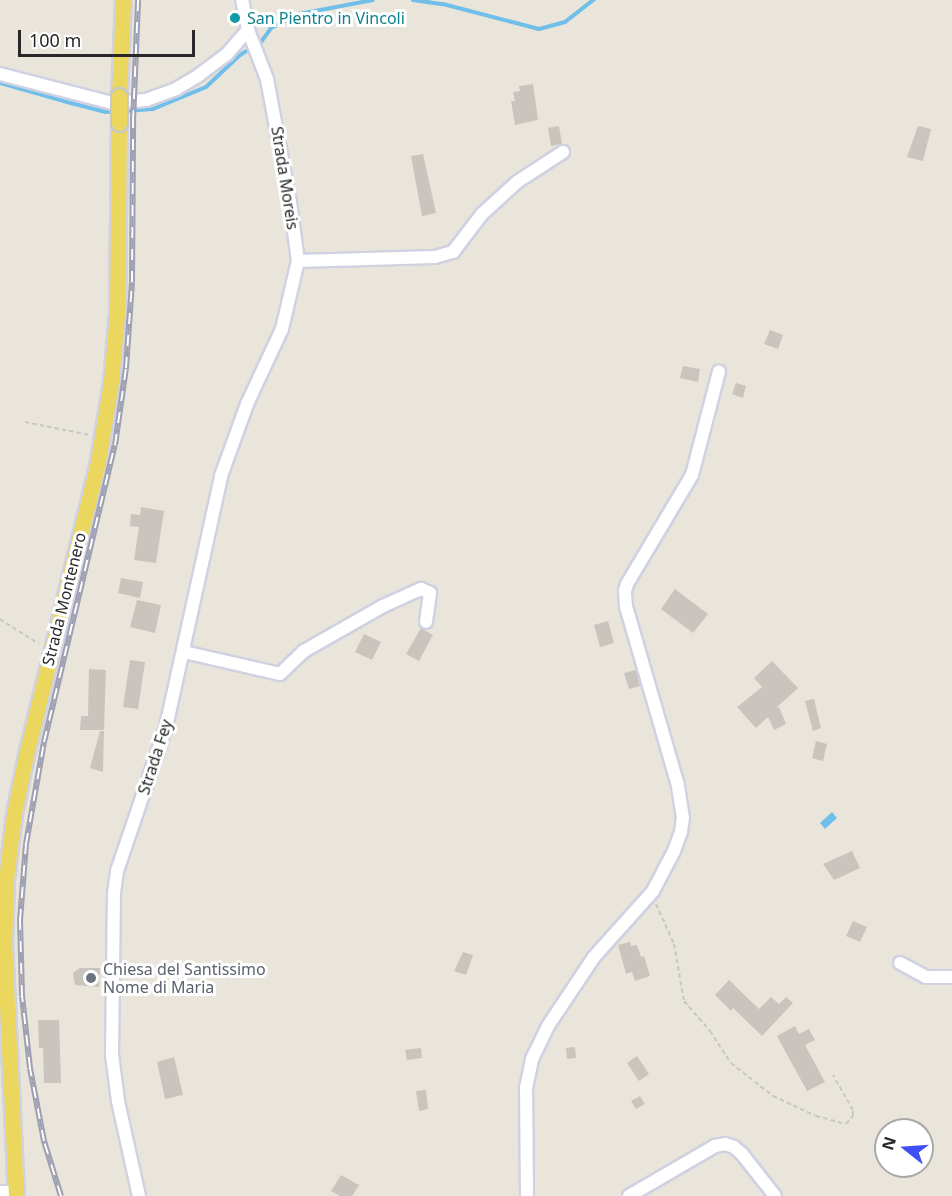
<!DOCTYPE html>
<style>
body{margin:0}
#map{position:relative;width:952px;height:1196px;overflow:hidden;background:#eae5da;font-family:"Noto Sans",sans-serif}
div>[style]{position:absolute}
.water>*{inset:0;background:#70beea}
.stream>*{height:4px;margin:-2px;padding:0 2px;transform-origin:2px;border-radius:2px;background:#70beea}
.building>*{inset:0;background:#c9c4bd}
.path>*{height:2px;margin-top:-1px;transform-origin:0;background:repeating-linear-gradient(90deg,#c7c7c7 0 4.5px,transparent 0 7.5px)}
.roads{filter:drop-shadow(2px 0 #d0d1e1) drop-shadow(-2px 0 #d0d1e1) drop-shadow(0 2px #d0d1e1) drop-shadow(0 -2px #d0d1e1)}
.minor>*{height:12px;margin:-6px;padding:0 6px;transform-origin:6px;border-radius:6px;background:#fff}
.major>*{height:15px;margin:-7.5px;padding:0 7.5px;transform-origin:7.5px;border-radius:7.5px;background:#ebd75e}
.rail>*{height:6px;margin-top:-3px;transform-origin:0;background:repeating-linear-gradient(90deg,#fff 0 11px,#9d9fb2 0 22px);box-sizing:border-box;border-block:2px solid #9d9fb2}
.bridges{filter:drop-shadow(2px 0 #c7c7c7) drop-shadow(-2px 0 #c7c7c7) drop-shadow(0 2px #c7c7c7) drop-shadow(0 -2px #c7c7c7)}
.major-bridge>*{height:15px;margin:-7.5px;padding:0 7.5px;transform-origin:7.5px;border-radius:7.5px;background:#ebd75e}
.dots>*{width:16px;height:16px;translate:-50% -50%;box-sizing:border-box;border:3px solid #fff;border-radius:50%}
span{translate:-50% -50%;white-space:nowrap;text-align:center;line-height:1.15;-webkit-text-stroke:6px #fff;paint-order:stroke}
.culture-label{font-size:16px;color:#0d838f}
.left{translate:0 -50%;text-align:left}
.street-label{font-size:16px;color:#282828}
.worship-label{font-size:16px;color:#5b616d}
.north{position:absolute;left:874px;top:1118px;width:60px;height:60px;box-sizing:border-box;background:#fff;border:2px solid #a9a9a9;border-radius:50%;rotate:287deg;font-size:16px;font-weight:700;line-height:24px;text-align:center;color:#282828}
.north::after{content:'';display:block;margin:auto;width:21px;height:27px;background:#3e50f3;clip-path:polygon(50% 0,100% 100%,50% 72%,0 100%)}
.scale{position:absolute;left:18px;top:30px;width:177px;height:27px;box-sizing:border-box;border:3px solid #282828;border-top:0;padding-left:8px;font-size:18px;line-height:21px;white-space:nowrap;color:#282828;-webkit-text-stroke:4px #fff;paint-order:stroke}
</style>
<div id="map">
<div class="water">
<i style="clip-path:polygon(832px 812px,837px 818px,825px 829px,820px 823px)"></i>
</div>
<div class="stream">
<i style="left:413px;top:0;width:30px;rotate:8deg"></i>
<i style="left:443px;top:4px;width:99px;rotate:14.6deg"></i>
<i style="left:539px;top:29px;width:27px;rotate:-15deg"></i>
<i style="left:565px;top:22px;width:36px;rotate:-38deg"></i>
<i style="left:0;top:83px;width:70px;rotate:15.8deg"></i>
<i style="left:67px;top:102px;width:40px;rotate:14.4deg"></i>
<i style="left:106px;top:112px;width:9px;rotate:-6deg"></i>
<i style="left:123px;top:111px;width:30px;rotate:-4deg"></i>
<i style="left:153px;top:109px;width:57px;rotate:-22.5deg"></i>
<i style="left:206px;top:87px;width:47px;rotate:-43.3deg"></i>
<i style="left:240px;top:55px;width:25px;rotate:-32deg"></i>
<i style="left:261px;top:42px;width:17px;rotate:-54deg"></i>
<i style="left:271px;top:28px;width:31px;rotate:-27deg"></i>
<i style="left:299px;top:14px;width:75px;rotate:-10.7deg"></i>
</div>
<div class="building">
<i style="clip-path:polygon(533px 84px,538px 120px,515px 125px,511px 101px,515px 101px,513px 92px,520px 91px,519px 86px)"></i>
<i style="clip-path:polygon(559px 126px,562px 144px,551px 146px,548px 128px)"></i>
<i style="clip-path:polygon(918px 126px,931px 129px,923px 161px,907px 157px)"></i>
<i style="clip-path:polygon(423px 154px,436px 213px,422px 216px,411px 156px)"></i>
<i style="clip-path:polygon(770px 330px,783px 335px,778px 349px,764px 344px)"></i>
<i style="clip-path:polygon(683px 366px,700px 369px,698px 382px,680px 378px)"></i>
<i style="clip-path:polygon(736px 383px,746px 386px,743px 398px,732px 394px)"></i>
<i style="clip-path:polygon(141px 507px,164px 511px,156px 563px,134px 560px,139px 527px,130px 526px,131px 514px,140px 515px)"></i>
<i style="clip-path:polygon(121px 578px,143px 582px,140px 598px,118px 593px)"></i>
<i style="clip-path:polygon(675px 589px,708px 614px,693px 633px,661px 609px)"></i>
<i style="clip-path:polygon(137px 600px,161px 605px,155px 633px,130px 627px)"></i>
<i style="clip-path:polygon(608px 621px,614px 643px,600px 647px,594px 625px)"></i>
<i style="clip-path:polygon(421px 628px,433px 635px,419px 661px,406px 654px)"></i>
<i style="clip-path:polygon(364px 634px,381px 642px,372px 660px,355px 652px)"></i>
<i style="clip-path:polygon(130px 660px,145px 662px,138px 709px,123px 707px)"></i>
<i style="clip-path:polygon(772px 661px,798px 688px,776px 708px,779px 707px,786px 724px,774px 730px,768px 717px,756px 728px,737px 707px,762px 687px,754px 678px)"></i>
<i style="clip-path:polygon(89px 669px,106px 670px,104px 730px,80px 730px,81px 716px,88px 716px)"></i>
<i style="clip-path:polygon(636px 670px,640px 686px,629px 689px,624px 673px)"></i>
<i style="clip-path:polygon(814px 699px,821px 728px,813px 731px,805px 701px)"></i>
<i style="clip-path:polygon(100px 731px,104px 731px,103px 772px,90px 768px)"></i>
<i style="clip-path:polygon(816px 741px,827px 744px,823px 761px,812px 758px)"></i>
<i style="clip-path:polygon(852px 851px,860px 868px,834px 880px,823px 864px)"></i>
<i style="clip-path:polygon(853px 921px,867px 927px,860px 942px,846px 936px)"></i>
<i style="clip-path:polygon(630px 942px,631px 946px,637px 945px,641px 957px,644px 956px,650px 976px,635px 981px,632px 972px,626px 974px,618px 945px)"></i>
<i style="clip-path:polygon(463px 952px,473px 955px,466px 975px,454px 971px)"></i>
<i style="clip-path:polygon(80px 968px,100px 968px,99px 987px,75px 985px,73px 973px)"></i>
<i style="clip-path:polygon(729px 980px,759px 1009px,771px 997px,779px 1004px,786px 997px,793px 1003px,762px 1036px,733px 1008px,731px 1011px,715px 995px)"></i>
<i style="clip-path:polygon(38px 1020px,59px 1020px,61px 1083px,44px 1083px,43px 1048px,39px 1048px)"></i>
<i style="clip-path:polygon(795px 1026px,799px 1034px,809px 1029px,815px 1040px,805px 1045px,825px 1082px,807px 1091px,777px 1036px)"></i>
<i style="clip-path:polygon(575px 1047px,576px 1058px,567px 1059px,566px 1048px)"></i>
<i style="clip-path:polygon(421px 1048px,422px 1058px,407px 1060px,405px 1050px)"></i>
<i style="clip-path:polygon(637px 1056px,649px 1074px,639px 1081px,627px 1063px)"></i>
<i style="clip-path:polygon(174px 1057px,183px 1095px,165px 1099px,157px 1062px)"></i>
<i style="clip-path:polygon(426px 1090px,428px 1109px,419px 1111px,416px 1091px)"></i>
<i style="clip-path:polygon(640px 1096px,645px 1104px,636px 1109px,631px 1101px)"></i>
<i style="clip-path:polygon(341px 1175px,359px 1185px,352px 1196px,340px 1196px,331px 1191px)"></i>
</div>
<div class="path">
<i style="left:25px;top:422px;width:66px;rotate:11.3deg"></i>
<i style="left:0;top:619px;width:46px;rotate:32.7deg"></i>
<i style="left:656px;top:904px;width:44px;rotate:65.8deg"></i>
<i style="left:674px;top:944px;width:58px;rotate:80deg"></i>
<i style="left:684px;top:1001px;width:40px;rotate:49deg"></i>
<i style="left:710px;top:1031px;width:38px;rotate:57deg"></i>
<i style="left:731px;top:1063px;width:53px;rotate:38.2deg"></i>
<i style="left:773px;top:1096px;width:47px;rotate:24.9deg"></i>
<i style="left:816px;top:1116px;width:31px;rotate:15deg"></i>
<i style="left:846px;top:1124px;width:11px;rotate:-49deg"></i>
<i style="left:853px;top:1116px;width:6px;rotate:-90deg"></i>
<i style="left:853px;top:1110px;width:40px;rotate:-119.7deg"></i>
</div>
<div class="roads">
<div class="minor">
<i style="left:0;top:74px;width:116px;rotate:14.5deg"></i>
<i style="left:112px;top:103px;width:34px;rotate:-5deg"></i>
<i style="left:146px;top:100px;width:32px;rotate:-20deg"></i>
<i style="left:176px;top:89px;width:27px;rotate:-31deg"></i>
<i style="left:199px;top:75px;width:35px;rotate:-37deg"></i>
<i style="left:227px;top:54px;width:32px;rotate:-49deg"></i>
<i style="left:298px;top:261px;width:137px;rotate:-1.7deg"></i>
<i style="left:435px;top:257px;width:19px;rotate:-16deg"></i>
<i style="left:453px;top:252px;width:48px;rotate:-52.7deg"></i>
<i style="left:482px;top:214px;width:47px;rotate:-42.4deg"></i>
<i style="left:517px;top:182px;width:55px;rotate:-33.1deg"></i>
<i style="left:184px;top:652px;width:98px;rotate:12.9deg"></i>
<i style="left:280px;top:674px;width:33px;rotate:-44deg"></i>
<i style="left:304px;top:651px;width:91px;rotate:-29.7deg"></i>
<i style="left:383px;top:606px;width:42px;rotate:-24.1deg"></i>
<i style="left:421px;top:589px;width:10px;rotate:24deg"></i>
<i style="left:430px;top:593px;width:29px;rotate:98deg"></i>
<i style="left:900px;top:963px;width:30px;rotate:28deg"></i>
<i style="left:926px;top:977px;width:26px"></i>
<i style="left:0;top:1192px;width:17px"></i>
<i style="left:139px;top:1196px;width:97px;rotate:-102.5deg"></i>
<i style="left:118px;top:1101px;width:46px;rotate:-97.4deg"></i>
<i style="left:112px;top:1055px;width:162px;rotate:-89.3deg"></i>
<i style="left:114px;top:893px;width:22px;rotate:-82deg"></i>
<i style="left:117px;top:871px;width:152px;rotate:-71.2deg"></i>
<i style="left:166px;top:727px;width:257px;rotate:-77.6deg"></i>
<i style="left:221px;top:476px;width:77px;rotate:-70.1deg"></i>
<i style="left:247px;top:404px;width:83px;rotate:-65deg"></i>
<i style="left:282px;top:329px;width:70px;rotate:-76.8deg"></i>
<i style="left:298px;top:261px;width:60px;rotate:-97.7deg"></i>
<i style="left:290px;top:202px;width:125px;rotate:-100.6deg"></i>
<i style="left:267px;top:79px;width:53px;rotate:-111.2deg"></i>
<i style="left:248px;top:30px;width:31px;rotate:-101deg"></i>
<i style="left:527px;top:1196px;width:108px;rotate:-90.5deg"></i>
<i style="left:526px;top:1088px;width:30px;rotate:-78deg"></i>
<i style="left:532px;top:1059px;width:37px;rotate:-64deg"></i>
<i style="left:548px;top:1026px;width:83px;rotate:-56.3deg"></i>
<i style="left:594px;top:957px;width:89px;rotate:-48.2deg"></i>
<i style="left:653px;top:891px;width:45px;rotate:-62.3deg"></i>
<i style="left:674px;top:851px;width:20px;rotate:-70deg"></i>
<i style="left:681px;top:832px;width:14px;rotate:-82deg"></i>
<i style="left:683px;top:818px;width:36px;rotate:-99deg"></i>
<i style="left:677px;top:782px;width:182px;rotate:-106.2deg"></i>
<i style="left:626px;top:607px;width:16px;rotate:-94deg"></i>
<i style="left:625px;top:591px;width:7px;rotate:-74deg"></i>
<i style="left:627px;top:584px;width:127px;rotate:-59.2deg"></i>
<i style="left:692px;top:475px;width:107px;rotate:-75.4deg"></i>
<i style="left:629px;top:1196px;width:99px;rotate:-30.2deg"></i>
<i style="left:715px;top:1146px;width:10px;rotate:-11deg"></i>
<i style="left:725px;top:1144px;width:9px;rotate:18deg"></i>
<i style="left:734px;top:1147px;width:11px;rotate:41deg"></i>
<i style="left:742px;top:1154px;width:53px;rotate:51.8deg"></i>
</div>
<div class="major">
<i style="left:119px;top:96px;width:96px;rotate:-87.6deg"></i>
<i style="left:16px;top:1196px;width:252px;rotate:-92.7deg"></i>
<i style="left:4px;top:944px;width:64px;rotate:-88.2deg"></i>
<i style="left:6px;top:880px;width:66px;rotate:-83.1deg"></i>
<i style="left:14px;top:814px;width:60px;rotate:-78.5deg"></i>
<i style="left:26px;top:755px;width:303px;rotate:-76.2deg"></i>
<i style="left:98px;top:461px;width:80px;rotate:-80.7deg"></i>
<i style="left:111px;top:382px;width:68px;rotate:-85deg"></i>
<i style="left:117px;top:314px;width:191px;rotate:-89.4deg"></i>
</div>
</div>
<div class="rail">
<i style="left:61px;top:1196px;width:58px;rotate:-107.2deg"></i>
<i style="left:44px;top:1141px;width:74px;rotate:-100.9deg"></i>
<i style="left:30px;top:1068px;width:72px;rotate:-96.3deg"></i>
<i style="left:22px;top:996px;width:76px;rotate:-91.5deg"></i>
<i style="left:20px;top:920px;width:76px;rotate:-85.5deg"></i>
<i style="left:26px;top:844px;width:104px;rotate:-80deg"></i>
<i style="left:44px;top:742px;width:305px;rotate:-76.6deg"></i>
<i style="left:115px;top:445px;width:78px;rotate:-81.9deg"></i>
<i style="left:126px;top:368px;width:86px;rotate:-86deg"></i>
<i style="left:132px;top:282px;width:161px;rotate:-89.6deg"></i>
<i style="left:133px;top:121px;width:121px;rotate:-87.6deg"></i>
</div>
<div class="bridges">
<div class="major-bridge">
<i style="left:119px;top:123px;width:27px;rotate:-90deg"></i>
</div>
</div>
<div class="dots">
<i style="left:235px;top:18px;background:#0f9aa8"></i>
<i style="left:91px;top:978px;background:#6b7280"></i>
</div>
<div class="culture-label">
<span class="left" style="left:247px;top:18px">San Pientro in Vincoli</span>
</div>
<div class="street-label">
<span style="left:285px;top:178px;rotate:81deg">Strada Moreis</span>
<span style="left:64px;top:599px;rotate:-76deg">Strada Montenero</span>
<span style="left:155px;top:757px;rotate:-72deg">Strada Fey</span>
</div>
<div class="worship-label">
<span class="left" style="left:103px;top:978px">Chiesa del Santissimo<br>Nome di Maria</span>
</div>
<div class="north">N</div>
<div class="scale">100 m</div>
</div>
